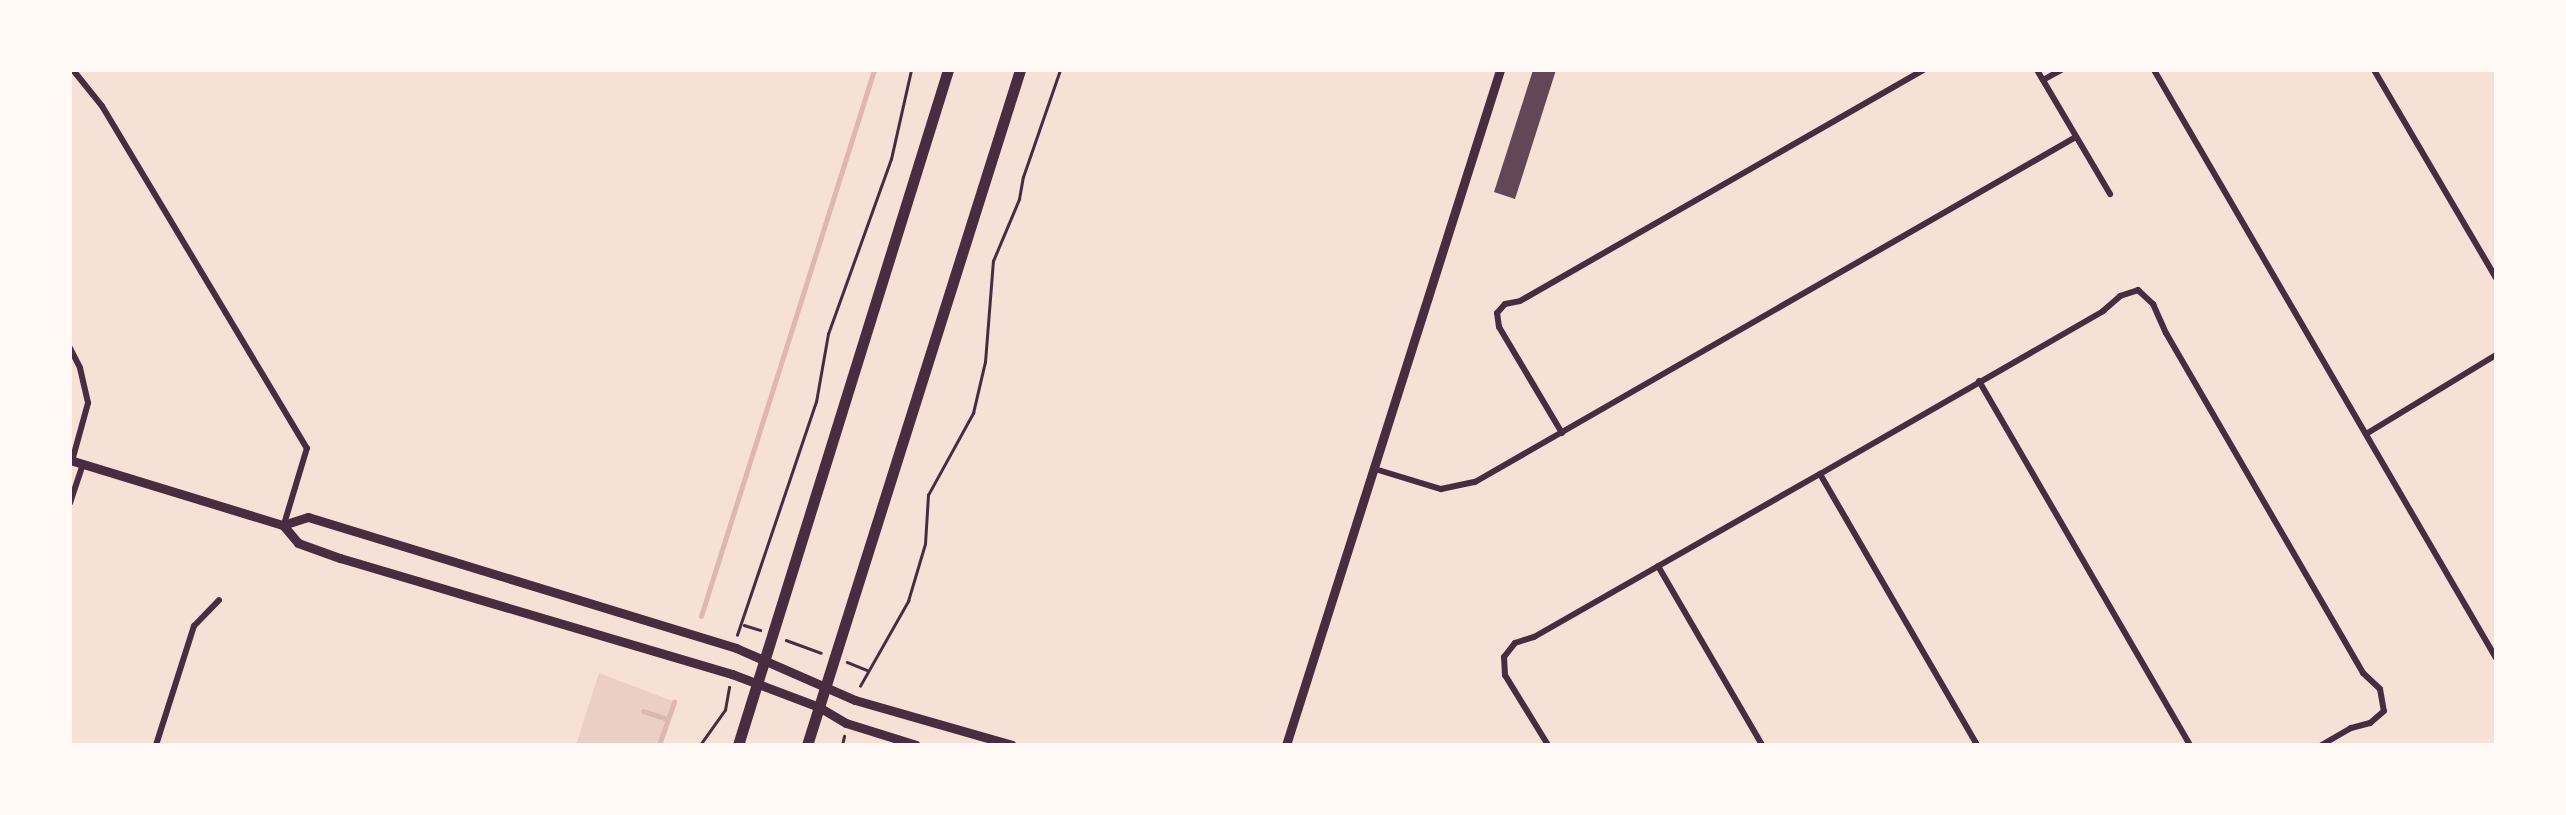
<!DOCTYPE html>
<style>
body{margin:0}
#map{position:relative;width:2566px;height:815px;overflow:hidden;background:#f7e1d7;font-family:"Titillium Web",sans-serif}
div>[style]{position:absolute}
.green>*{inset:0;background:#ebcfc5}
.stream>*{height:5px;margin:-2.5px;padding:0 2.5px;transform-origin:2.5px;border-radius:2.5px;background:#dcb8b0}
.building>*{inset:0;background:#644757}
.path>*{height:2.5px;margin:-1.25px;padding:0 1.25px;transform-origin:1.25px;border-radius:1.25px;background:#4a2c40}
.minor>*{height:6px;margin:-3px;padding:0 3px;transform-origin:3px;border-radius:3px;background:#4a2c40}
.tertiary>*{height:9px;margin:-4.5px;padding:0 4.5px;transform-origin:4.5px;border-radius:4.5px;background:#4a2c40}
.primary>*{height:11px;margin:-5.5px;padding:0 5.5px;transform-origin:5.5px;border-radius:5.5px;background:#4a2c40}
span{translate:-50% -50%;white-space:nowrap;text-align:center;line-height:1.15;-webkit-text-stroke:8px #fffaf5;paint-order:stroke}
.frame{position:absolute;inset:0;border:72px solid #fffaf5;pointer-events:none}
</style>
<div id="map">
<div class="green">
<i style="clip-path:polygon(599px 673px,675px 702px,661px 745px,576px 745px)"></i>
</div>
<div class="stream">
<i style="left:701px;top:616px;width:573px;rotate:-72.42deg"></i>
<i style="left:643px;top:711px;width:26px;rotate:18deg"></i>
<i style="left:659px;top:745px;width:46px;rotate:-70.8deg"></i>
</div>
<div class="building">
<i style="clip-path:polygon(1533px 70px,1556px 70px,1515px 199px,1494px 192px)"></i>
</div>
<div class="path">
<i style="left:744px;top:625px;width:17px;rotate:17deg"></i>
<i style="left:737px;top:635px;width:246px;rotate:-71.3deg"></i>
<i style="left:816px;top:402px;width:69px;rotate:-80deg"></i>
<i style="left:828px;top:334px;width:186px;rotate:-70.2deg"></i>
<i style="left:891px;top:159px;width:91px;rotate:-77.3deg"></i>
<i style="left:786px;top:640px;width:37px;rotate:20deg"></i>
<i style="left:847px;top:662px;width:22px;rotate:22deg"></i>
<i style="left:860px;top:686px;width:98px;rotate:-60.5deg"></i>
<i style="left:908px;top:601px;width:59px;rotate:-73.4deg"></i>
<i style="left:925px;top:544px;width:49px;rotate:-86.5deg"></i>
<i style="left:928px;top:495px;width:94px;rotate:-61.2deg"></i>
<i style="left:973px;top:413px;width:52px;rotate:-76.8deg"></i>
<i style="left:985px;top:362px;width:101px;rotate:-85.5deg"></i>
<i style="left:993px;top:261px;width:67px;rotate:-67.2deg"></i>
<i style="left:1019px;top:199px;width:22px;rotate:-80deg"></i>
<i style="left:1023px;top:177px;width:113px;rotate:-70.9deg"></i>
<i style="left:700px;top:745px;width:43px;rotate:-54.5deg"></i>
<i style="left:725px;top:710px;width:23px;rotate:-80deg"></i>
<i style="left:842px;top:745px;width:9px;rotate:-77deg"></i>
</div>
<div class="minor">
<i style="left:73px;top:70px;width:46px;rotate:51.1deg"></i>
<i style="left:102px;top:106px;width:399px;rotate:59.1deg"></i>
<i style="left:307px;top:448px;width:79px;rotate:106.8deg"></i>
<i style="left:2037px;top:70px;width:144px;rotate:59.5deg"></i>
<i style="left:2154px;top:70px;width:680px;rotate:59.82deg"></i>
<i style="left:2374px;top:70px;width:241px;rotate:59.6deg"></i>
<i style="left:2043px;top:80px;width:21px;rotate:-29deg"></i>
<i style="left:70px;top:348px;width:22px;rotate:63deg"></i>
<i style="left:80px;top:368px;width:36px;rotate:77deg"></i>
<i style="left:88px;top:403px;width:60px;rotate:105.4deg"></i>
<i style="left:1979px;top:381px;width:421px;rotate:59.9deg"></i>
<i style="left:1562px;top:433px;width:123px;rotate:-120.7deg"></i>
<i style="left:1499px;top:327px;width:14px;rotate:-98deg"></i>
<i style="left:1497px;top:313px;width:12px;rotate:-48deg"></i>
<i style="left:1505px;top:304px;width:15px;rotate:-11deg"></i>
<i style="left:1520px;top:301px;width:465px;rotate:-29.8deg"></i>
<i style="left:2366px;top:434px;width:152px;rotate:-31.3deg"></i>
<i style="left:1375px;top:469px;width:69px;rotate:16.9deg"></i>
<i style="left:1441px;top:489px;width:35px;rotate:-12deg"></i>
<i style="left:1475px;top:482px;width:693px;rotate:-29.86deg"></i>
<i style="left:1820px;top:474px;width:313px;rotate:59.9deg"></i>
<i style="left:70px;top:503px;width:41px;rotate:-71.6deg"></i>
<i style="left:1658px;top:566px;width:207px;rotate:59.8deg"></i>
<i style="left:156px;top:745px;width:125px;rotate:-72.3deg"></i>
<i style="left:194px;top:626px;width:36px;rotate:-46deg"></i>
<i style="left:1548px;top:745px;width:82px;rotate:-121.6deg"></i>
<i style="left:1505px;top:675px;width:18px;rotate:-93deg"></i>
<i style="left:1504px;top:657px;width:18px;rotate:-52deg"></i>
<i style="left:1515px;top:643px;width:20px;rotate:-18deg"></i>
<i style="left:1534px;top:637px;width:329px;rotate:-29.7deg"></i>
<i style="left:1820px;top:474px;width:327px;rotate:-29.9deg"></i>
<i style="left:2103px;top:311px;width:23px;rotate:-41deg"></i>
<i style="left:2120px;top:296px;width:19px;rotate:-18deg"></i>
<i style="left:2138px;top:290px;width:21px;rotate:43deg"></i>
<i style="left:2153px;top:304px;width:32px;rotate:66deg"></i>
<i style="left:2166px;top:333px;width:393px;rotate:59.9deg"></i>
<i style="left:2363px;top:673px;width:23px;rotate:43deg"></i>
<i style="left:2380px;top:689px;width:22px;rotate:80deg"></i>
<i style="left:2384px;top:711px;width:18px;rotate:139deg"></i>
<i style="left:2370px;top:723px;width:20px;rotate:165deg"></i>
<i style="left:2351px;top:728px;width:34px;rotate:150deg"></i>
</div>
<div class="tertiary">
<i style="left:70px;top:460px;width:223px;rotate:17deg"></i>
<i style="left:283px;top:525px;width:23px;rotate:50deg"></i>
<i style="left:298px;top:543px;width:45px;rotate:19.7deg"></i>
<i style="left:340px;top:558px;width:409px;rotate:16.5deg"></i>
<i style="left:732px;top:674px;width:93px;rotate:20.8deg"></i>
<i style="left:819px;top:707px;width:31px;rotate:31deg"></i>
<i style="left:846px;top:723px;width:73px;rotate:17.4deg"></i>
<i style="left:283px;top:525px;width:26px;rotate:-18deg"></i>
<i style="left:308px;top:517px;width:448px;rotate:17deg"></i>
<i style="left:736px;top:648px;width:130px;rotate:23.6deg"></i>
<i style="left:855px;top:700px;width:163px;rotate:16deg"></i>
<i style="left:1286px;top:745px;width:708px;rotate:-72.41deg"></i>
</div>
<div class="primary">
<i style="left:738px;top:745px;width:707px;rotate:-72.72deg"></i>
<i style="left:807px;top:745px;width:708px;rotate:-72.49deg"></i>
</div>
<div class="frame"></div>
</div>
